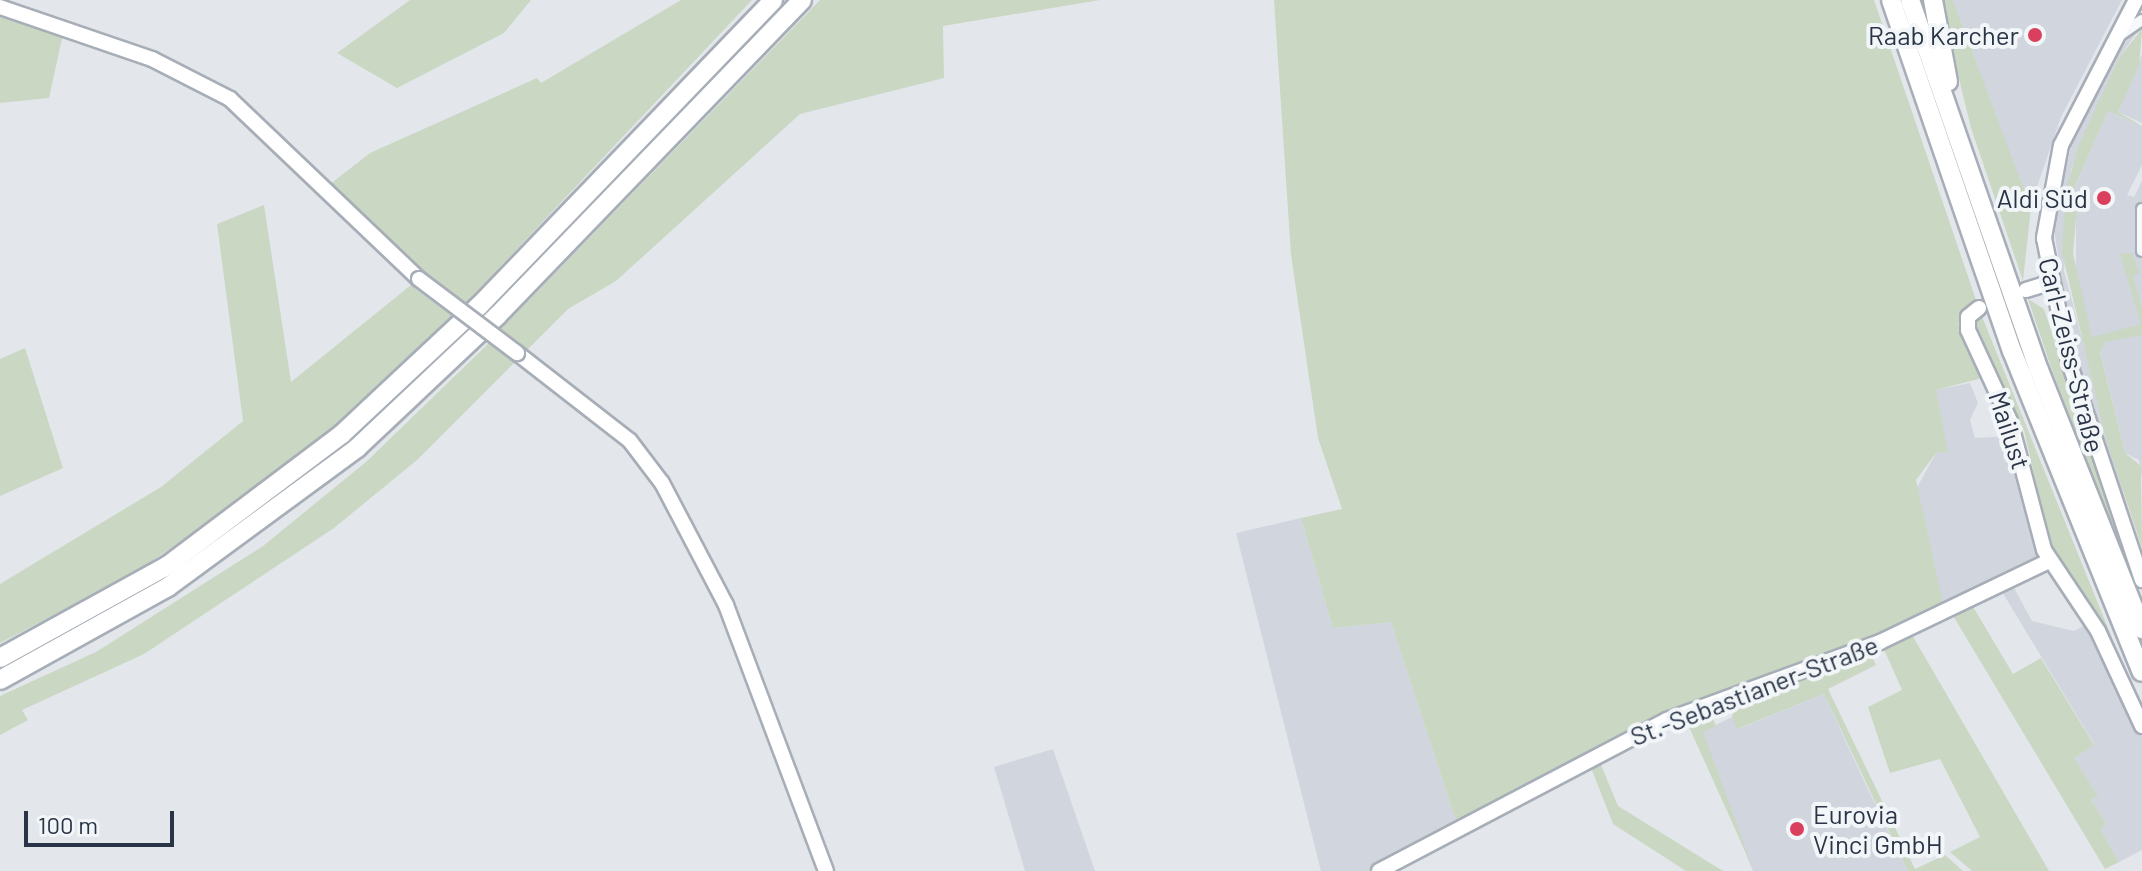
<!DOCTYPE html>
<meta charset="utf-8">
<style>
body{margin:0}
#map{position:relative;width:2142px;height:871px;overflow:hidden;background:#e3e7ec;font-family:Barlow,sans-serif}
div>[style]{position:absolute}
.built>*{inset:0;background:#d1d6de}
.green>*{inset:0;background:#c9d7c3}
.roads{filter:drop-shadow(2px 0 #a7aeb7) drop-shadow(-2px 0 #a7aeb7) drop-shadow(0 2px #a7aeb7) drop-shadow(0 -2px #a7aeb7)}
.street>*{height:10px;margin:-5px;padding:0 5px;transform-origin:5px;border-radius:5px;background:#f6f8fa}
.secondary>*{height:14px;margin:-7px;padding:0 7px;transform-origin:7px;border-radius:7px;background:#fff}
.highway>*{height:18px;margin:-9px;padding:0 9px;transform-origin:9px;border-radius:9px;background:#fff}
.bridges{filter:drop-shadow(2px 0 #a7aeb7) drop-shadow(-2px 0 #a7aeb7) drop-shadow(0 2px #a7aeb7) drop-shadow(0 -2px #a7aeb7)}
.secondary-bridge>*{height:14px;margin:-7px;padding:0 7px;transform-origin:7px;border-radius:7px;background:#fff}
.dots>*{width:22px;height:22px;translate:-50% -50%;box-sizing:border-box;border:4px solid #f3f6f9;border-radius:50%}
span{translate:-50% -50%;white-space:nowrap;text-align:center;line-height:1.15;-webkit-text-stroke:8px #f3f6f9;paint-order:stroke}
.poi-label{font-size:26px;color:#293546}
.right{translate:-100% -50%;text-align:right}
.left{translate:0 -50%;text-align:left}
.street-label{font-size:26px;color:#293546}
.scale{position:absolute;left:24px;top:811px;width:150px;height:36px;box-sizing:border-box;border:4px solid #293546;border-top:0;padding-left:10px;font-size:24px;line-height:28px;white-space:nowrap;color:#293546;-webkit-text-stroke:6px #f3f6f9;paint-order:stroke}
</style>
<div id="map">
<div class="built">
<i style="clip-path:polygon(1953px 0,2122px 0,2061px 117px,2030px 207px)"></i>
<i style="clip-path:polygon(2142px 25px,2119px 58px,2071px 170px,2064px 271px,2142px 562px,2072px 343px,2053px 223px,2072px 143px,2120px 48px)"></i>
<i style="clip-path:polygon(2142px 54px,2142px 123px,2118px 112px)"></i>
<i style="clip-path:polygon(2108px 111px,2142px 126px,2142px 165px,2127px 195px,2134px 197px,2142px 181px,2142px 308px,2126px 256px,2142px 324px,2092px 338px,2076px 272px,2076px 207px,2068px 202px)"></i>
<i style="clip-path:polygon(2141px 331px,2142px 335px,2142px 478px,2139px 460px,2125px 453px,2100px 351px,2105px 342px)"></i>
<i style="clip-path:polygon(1970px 383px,1978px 403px,1970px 420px,1975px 438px,2008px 436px,2040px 558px,1944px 608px,1914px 493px,1936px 453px,1947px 452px,1935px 390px)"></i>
<i style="clip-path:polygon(1301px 518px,1333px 628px,1391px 622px,1457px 824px,1368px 871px,1321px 871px,1236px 533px)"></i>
<i style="clip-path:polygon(2012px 584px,2032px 621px,2074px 631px,2087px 624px,2142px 737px,2142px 850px,2119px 862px,2099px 828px,2106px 823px,2091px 800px,2097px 796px,2074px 758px,2094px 744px,2001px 590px)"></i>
<i style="clip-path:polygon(1824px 694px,1864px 781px,1908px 871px,1753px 871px,1697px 734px,1732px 717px,1738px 729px)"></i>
<i style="clip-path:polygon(1053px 749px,1095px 871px,1025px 871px,994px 767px)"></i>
</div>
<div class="green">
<i style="clip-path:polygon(410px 0,531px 0,504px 33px,397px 88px,337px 53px)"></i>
<i style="clip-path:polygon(681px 0,752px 0,465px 304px,401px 257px,329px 185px,370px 153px,537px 78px,541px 83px)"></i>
<i style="clip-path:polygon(820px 0,1100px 0,943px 26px,944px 78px,800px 114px,616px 281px,568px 309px,526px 351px,500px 330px)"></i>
<i style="clip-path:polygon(1274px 0,1874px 0,1976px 300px,1958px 323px,1986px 377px,1936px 390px,1948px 452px,1936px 453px,1916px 480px,1944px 608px,1830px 657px,1697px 699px,1457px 824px,1391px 622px,1333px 628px,1301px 518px,1342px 509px,1318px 438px,1291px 255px)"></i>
<i style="clip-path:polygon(1940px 0,1953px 0,2031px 208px,2023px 281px,1971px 128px)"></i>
<i style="clip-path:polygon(0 14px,63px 34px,49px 98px,0 103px)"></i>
<i style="clip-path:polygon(2142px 29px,2139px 66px,2118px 112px,2142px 126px,2108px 111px,2068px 202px,2077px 207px,2073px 254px,2092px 337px,2141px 324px,2120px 254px,2132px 253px,2140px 273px,2133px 276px,2142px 308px,2142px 335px,2105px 342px,2100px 352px,2125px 453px,2141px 466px,2142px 548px,2106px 439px,2062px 252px,2066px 190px,2079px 145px,2119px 58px)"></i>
<i style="clip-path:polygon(264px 205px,291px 382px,411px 285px,452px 316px,330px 429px,215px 519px,128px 577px,0 643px,0 584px,161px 487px,243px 421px,217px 224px)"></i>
<i style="clip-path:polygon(2028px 299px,2044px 309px,2142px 604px,2052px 370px)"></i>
<i style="clip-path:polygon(1981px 314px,2112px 638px,2108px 640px,2052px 554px,2024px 430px,1974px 326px)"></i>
<i style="clip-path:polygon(489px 343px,515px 362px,417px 460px,334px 528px,144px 654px,22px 710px,28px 720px,0 735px,0 696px,96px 652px,263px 546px,366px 462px)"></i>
<i style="clip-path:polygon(25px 348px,63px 468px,0 496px,0 359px)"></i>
<i style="clip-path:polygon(1972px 605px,2013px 674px,2041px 658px,2094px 745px,2074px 758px,2098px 796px,2091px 800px,2106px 823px,2100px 829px,2119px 862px,2105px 869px,1952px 614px)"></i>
<i style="clip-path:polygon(1911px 633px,2049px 871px,1972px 871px,1950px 852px,1980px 837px,1940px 759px,1890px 773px,1868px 707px,1902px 690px,1883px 647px)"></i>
<i style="clip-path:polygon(1871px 654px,1876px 665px,1828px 689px,1915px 869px,1945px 855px,1963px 871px,1908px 871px,1824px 694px,1737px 729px,1732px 717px,1735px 701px)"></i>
<i style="clip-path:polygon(1709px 709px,1716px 726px,1703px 732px,1754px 871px,1685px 718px)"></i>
<i style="clip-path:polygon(1599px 760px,1618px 806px,1723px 871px,1686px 871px,1613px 824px,1590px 765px)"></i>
</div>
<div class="roads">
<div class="street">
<i style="left:2119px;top:36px;width:28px;rotate:-35deg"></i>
<i style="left:2142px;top:209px;width:42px;rotate:90deg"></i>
</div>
<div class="secondary">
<i style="left:2136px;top:0;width:163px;rotate:117.3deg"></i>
<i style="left:2061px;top:145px;width:95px;rotate:100.4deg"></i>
<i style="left:2044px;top:238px;width:126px;rotate:78.6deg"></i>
<i style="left:2069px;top:362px;width:230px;rotate:71.5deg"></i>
<i style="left:0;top:7px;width:161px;rotate:18.9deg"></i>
<i style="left:152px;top:59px;width:88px;rotate:27.1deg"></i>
<i style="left:230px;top:99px;width:261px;rotate:43.6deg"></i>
<i style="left:2026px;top:290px;width:24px;rotate:-17deg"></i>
<i style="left:1979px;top:308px;width:14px;rotate:141deg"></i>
<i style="left:1968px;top:317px;width:13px;rotate:90deg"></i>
<i style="left:1968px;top:330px;width:100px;rotate:65.2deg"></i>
<i style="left:2010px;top:421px;width:133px;rotate:75.2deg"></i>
<i style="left:2044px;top:550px;width:97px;rotate:56.3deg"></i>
<i style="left:2098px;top:631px;width:105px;rotate:65.1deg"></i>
<i style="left:517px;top:353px;width:143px;rotate:37.9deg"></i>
<i style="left:630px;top:441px;width:53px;rotate:52.7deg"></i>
<i style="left:662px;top:483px;width:138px;rotate:62.3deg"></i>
<i style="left:726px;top:605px;width:284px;rotate:69.4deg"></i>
<i style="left:1379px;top:871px;width:325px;rotate:-27.7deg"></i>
<i style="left:1667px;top:720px;width:227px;rotate:-20.1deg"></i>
<i style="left:1880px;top:642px;width:187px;rotate:-25.6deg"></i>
</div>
<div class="highway">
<i style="left:1891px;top:0;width:371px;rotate:71deg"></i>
<i style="left:2012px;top:351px;width:346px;rotate:68deg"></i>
<i style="left:1910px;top:0;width:392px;rotate:70.8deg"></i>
<i style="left:2039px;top:370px;width:279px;rotate:68.3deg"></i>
<i style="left:1933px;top:0;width:83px;rotate:79.6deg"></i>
<i style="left:0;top:658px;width:191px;rotate:-28.9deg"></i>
<i style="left:167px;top:566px;width:219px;rotate:-37deg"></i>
<i style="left:342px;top:434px;width:187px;rotate:-43.1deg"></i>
<i style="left:479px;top:306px;width:424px;rotate:-46.1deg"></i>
<i style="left:0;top:680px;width:192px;rotate:-29deg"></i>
<i style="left:168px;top:587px;width:235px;rotate:-36.3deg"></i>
<i style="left:357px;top:448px;width:192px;rotate:-43.3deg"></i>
<i style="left:497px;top:316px;width:439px;rotate:-46deg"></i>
</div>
</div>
<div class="bridges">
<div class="secondary-bridge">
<i style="left:419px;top:279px;width:123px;rotate:37.1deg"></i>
</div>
</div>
<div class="dots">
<i style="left:2035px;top:35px;background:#da3f5d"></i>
<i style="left:2104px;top:198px;background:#da3f5d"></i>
<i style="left:1797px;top:829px;background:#da3f5d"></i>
</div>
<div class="poi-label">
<span class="right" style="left:2019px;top:35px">Raab Karcher</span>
<span class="right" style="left:2088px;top:198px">Aldi Süd</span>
<span class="left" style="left:1813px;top:829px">Eurovia<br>Vinci GmbH</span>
</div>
<div class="street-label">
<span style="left:2072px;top:355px;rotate:76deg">Carl-Zeiss-Straße</span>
<span style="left:2010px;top:430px;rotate:72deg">Mailust</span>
<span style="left:1754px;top:690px;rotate:-21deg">St.-Sebastianer-Straße</span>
</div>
<div class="scale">100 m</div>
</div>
